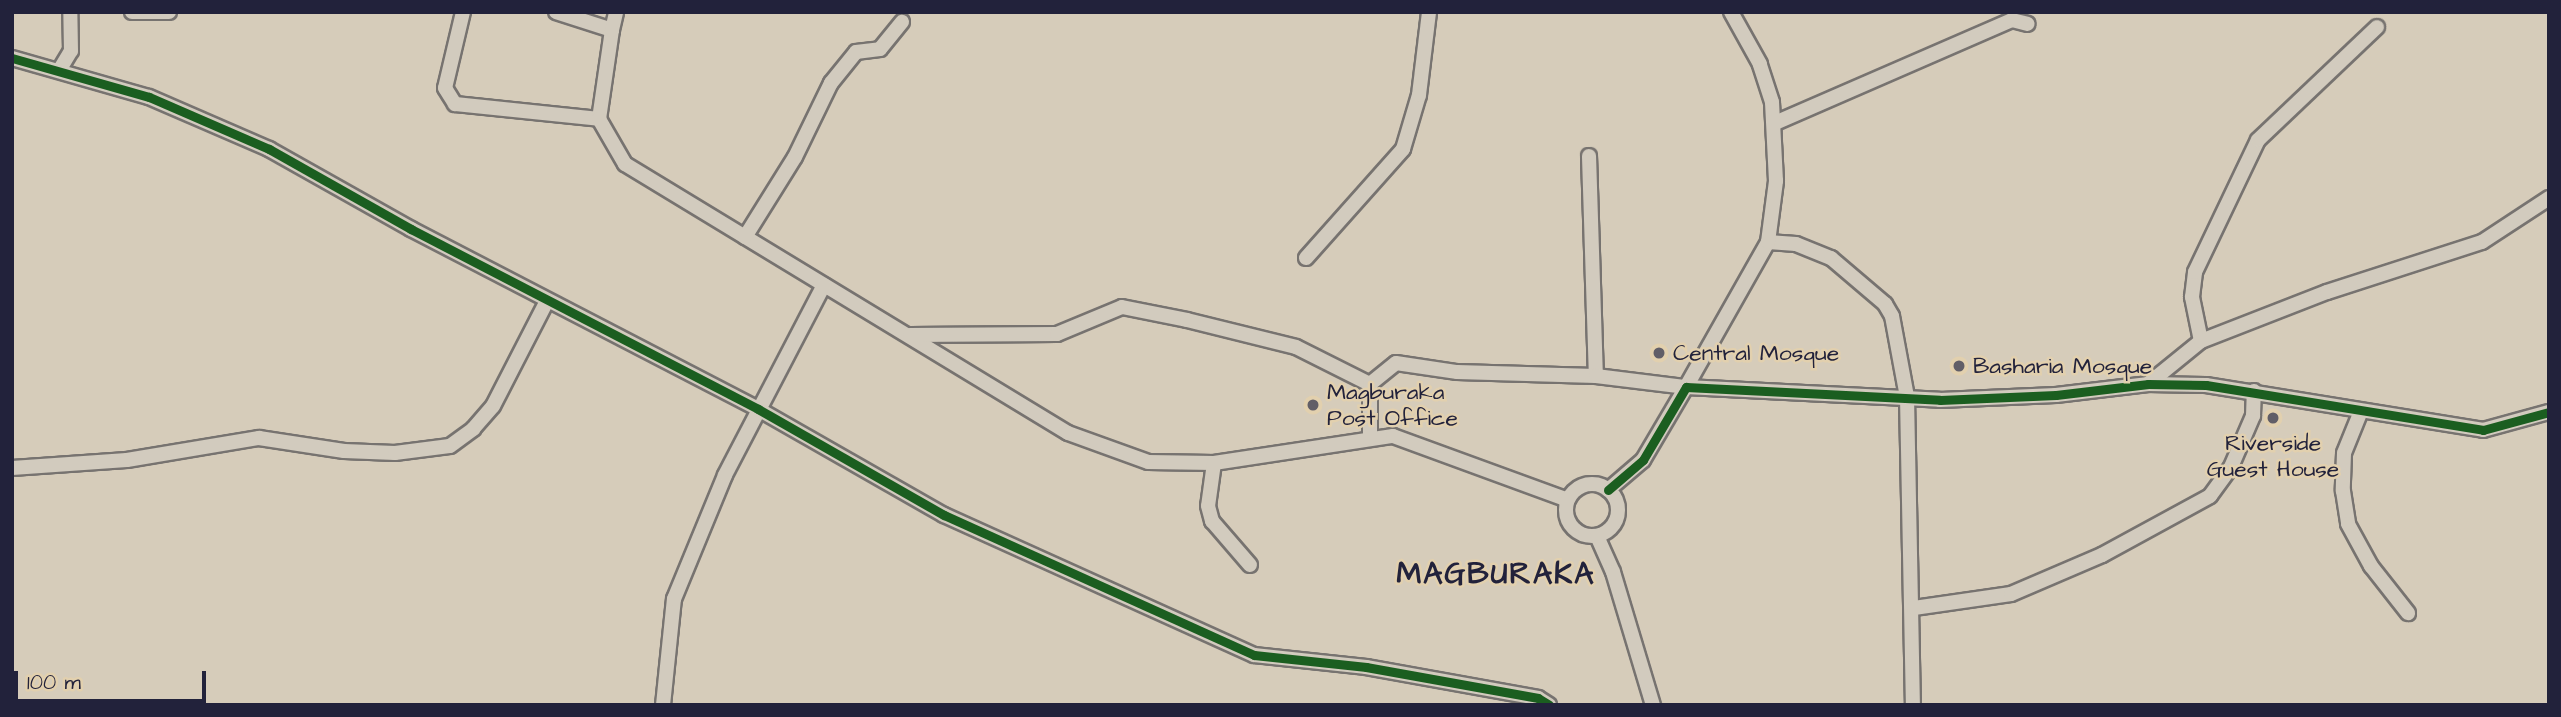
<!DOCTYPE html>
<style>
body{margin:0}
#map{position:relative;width:2561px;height:717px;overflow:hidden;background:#d6ccba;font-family:"Architects Daughter",sans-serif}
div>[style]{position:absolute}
.roads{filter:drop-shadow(2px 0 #777370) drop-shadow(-2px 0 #777370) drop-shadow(0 2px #777370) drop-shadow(0 -2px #777370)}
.minor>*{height:14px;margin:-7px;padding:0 7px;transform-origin:7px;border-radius:7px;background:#d2cbbe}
.minor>.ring{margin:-7px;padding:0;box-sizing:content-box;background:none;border:14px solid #d2cbbe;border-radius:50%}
.cycleway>*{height:9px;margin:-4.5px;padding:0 4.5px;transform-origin:4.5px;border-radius:4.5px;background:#1b5e20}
.dots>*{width:19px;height:19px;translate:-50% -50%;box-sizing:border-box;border:4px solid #e2d0ae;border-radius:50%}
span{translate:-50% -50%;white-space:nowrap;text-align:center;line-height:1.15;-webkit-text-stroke:5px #e2d0ae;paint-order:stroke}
.poi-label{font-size:23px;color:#22223b}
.left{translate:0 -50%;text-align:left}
.district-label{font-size:30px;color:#22223b;font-weight:700;letter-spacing:2px}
.frame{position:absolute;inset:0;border:14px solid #22223b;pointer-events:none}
.scale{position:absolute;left:14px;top:671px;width:192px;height:32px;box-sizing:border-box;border:4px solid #22223b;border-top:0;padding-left:9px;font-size:21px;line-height:24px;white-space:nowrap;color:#22223b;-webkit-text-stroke:5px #e2d0ae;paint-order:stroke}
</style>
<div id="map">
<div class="roads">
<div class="minor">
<i style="left:132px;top:12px;width:37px"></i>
<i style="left:463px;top:12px;width:78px;rotate:103.3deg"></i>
<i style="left:445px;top:88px;width:19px;rotate:58deg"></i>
<i style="left:455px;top:104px;width:145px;rotate:5.9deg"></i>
<i style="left:556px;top:12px;width:59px;rotate:17.8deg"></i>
<i style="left:612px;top:30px;width:90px;rotate:98.3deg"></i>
<i style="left:599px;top:119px;width:52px;rotate:60deg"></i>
<i style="left:625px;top:164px;width:518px;rotate:31.27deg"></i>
<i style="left:1068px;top:433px;width:85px;rotate:19.9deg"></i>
<i style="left:1148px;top:462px;width:66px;rotate:0.9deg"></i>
<i style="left:1214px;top:463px;width:181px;rotate:-8.6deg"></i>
<i style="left:1393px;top:436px;width:186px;rotate:20.1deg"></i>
<i style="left:612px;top:30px;width:18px;rotate:-77deg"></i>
<i style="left:12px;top:58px;width:142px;rotate:15.9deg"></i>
<i style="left:149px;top:97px;width:131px;rotate:23.4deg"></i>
<i style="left:269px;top:149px;width:163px;rotate:29.4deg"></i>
<i style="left:411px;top:229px;width:391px;rotate:27.4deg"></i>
<i style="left:758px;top:409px;width:214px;rotate:29.7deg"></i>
<i style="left:944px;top:515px;width:340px;rotate:24.3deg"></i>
<i style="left:1254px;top:655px;width:113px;rotate:6.1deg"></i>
<i style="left:1366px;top:667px;width:175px;rotate:10.2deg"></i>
<i style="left:1538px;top:698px;width:13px;rotate:32deg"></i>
<i style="left:60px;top:69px;width:21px;rotate:-59deg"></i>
<i style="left:71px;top:51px;width:39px;rotate:-91deg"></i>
<i style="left:1775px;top:123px;width:258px;rotate:-23.5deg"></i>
<i style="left:2012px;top:20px;width:16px;rotate:14deg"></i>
<i style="left:1589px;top:156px;width:220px;rotate:88.2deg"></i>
<i style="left:745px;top:237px;width:94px;rotate:-58deg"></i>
<i style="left:795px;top:157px;width:82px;rotate:-64.1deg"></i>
<i style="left:831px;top:83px;width:40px;rotate:-51deg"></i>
<i style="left:856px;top:52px;width:24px;rotate:-7deg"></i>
<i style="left:880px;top:49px;width:35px;rotate:-51deg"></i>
<i style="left:1768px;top:242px;width:28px;rotate:4deg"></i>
<i style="left:1796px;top:244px;width:38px;rotate:22deg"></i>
<i style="left:1831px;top:258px;width:71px;rotate:40.4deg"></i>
<i style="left:1885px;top:304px;width:14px;rotate:60deg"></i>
<i style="left:1892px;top:316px;width:82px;rotate:79.5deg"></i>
<i style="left:1907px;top:397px;width:308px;rotate:88.9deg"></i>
<i style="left:1306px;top:258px;width:146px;rotate:-48.3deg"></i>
<i style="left:1403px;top:149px;width:56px;rotate:-73.5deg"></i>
<i style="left:1419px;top:95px;width:84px;rotate:-83.1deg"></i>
<i style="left:910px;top:335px;width:147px;rotate:-0.4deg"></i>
<i style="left:1057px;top:334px;width:70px;rotate:-22.6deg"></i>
<i style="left:1122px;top:307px;width:66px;rotate:11.3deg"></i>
<i style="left:1187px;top:320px;width:112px;rotate:13.9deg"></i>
<i style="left:1296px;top:347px;width:83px;rotate:26.6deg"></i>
<i style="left:1370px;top:384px;width:54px;rotate:90deg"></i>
<i style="left:2201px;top:341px;width:45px;rotate:-101.6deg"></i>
<i style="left:2192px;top:297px;width:25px;rotate:-83deg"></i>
<i style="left:2195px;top:272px;width:146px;rotate:-64.5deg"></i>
<i style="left:2258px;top:140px;width:164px;rotate:-43.5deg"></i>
<i style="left:1370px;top:384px;width:33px;rotate:-39deg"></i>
<i style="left:1396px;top:363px;width:62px;rotate:8.4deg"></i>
<i style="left:1457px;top:372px;width:139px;rotate:1.6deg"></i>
<i style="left:1596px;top:376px;width:91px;rotate:7deg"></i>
<i style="left:1686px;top:387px;width:167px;rotate:-60.5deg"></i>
<i style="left:1768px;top:242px;width:62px;rotate:-82.5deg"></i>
<i style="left:1776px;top:181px;width:79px;rotate:-92.9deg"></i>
<i style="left:1772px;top:102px;width:40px;rotate:-108deg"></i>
<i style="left:1760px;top:64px;width:60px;rotate:-119.1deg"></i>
<i style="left:2148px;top:384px;width:68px;rotate:-39.1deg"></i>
<i style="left:2201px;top:341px;width:135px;rotate:-21.3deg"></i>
<i style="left:2327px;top:292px;width:163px;rotate:-17.9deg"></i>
<i style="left:2482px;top:242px;width:80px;rotate:-33.3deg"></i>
<i style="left:2361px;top:411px;width:45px;rotate:112deg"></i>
<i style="left:2344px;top:453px;width:38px;rotate:92deg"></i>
<i style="left:2343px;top:491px;width:33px;rotate:81deg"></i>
<i style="left:2348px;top:524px;width:48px;rotate:61.3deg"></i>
<i style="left:2371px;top:566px;width:60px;rotate:51.8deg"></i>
<i style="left:1214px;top:463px;width:43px;rotate:97.9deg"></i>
<i style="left:1208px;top:506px;width:16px;rotate:75deg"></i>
<i style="left:1212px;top:521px;width:58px;rotate:49.2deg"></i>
<i style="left:12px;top:468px;width:115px;rotate:-4deg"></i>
<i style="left:127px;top:460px;width:134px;rotate:-9.5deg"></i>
<i style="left:259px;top:438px;width:86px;rotate:8.7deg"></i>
<i style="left:344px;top:451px;width:51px;rotate:2.2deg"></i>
<i style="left:395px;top:453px;width:55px;rotate:-7.3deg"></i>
<i style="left:450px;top:446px;width:29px;rotate:-36deg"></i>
<i style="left:473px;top:429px;width:30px;rotate:-49deg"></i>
<i style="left:493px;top:406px;width:118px;rotate:-62.8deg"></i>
<i class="ring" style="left:1566px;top:484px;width:38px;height:38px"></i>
<i style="left:1608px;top:490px;width:46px;rotate:-40.6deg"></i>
<i style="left:1643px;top:460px;width:85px;rotate:-59.5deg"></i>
<i style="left:1686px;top:387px;width:254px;rotate:2.9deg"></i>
<i style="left:1940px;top:400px;width:116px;rotate:-2.5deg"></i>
<i style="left:2056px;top:395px;width:93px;rotate:-6.8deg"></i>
<i style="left:2148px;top:384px;width:58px;rotate:1deg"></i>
<i style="left:2206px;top:385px;width:281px;rotate:9.2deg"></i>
<i style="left:2483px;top:430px;width:68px;rotate:-15.3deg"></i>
<i style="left:1597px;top:536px;width:39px;rotate:66deg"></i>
<i style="left:1613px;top:572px;width:139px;rotate:73.3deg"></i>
<i style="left:1914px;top:608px;width:98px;rotate:-8.2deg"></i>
<i style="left:2011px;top:594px;width:99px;rotate:-23.2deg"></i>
<i style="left:2102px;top:555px;width:123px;rotate:-28.6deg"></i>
<i style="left:2210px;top:496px;width:36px;rotate:-54deg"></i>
<i style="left:2231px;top:467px;width:56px;rotate:-66.7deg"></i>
<i style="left:2253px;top:416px;width:25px;rotate:-88deg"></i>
<i style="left:663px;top:705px;width:107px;rotate:-84.1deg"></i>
<i style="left:674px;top:599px;width:134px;rotate:-67.6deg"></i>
<i style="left:725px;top:475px;width:214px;rotate:-62.5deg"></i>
</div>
</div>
<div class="cycleway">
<i style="left:12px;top:58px;width:142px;rotate:15.9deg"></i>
<i style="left:149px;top:97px;width:131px;rotate:23.4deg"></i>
<i style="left:269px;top:149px;width:163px;rotate:29.4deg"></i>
<i style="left:411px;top:229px;width:391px;rotate:27.4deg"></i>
<i style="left:758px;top:409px;width:214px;rotate:29.7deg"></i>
<i style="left:944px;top:515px;width:340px;rotate:24.3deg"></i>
<i style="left:1254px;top:655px;width:113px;rotate:6.1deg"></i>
<i style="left:1366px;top:667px;width:175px;rotate:10.2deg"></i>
<i style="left:1538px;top:698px;width:13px;rotate:32deg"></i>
<i style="left:1608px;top:490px;width:46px;rotate:-40.6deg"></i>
<i style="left:1643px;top:460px;width:85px;rotate:-59.5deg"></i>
<i style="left:1686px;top:387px;width:254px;rotate:2.9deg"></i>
<i style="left:1940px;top:400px;width:116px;rotate:-2.5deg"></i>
<i style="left:2056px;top:395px;width:93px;rotate:-6.8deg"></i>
<i style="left:2148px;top:384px;width:58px;rotate:1deg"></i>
<i style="left:2206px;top:385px;width:281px;rotate:9.2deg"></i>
<i style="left:2483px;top:430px;width:68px;rotate:-15.3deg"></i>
</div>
<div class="dots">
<i style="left:1659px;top:353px;background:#615e67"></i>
<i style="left:1959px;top:366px;background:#615e67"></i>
<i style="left:1313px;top:405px;background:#615e67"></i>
<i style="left:2273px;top:418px;background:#615e67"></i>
</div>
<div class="poi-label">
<span class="left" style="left:1673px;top:353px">Central Mosque</span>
<span class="left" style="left:1973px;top:366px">Basharia Mosque</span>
<span class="left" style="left:1327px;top:405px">Magburaka<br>Post Office</span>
<span style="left:2273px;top:456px">Riverside<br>Guest House</span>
</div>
<div class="district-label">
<span style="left:1496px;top:574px">MAGBURAKA</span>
</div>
<div class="frame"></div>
<div class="scale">100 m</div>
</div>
